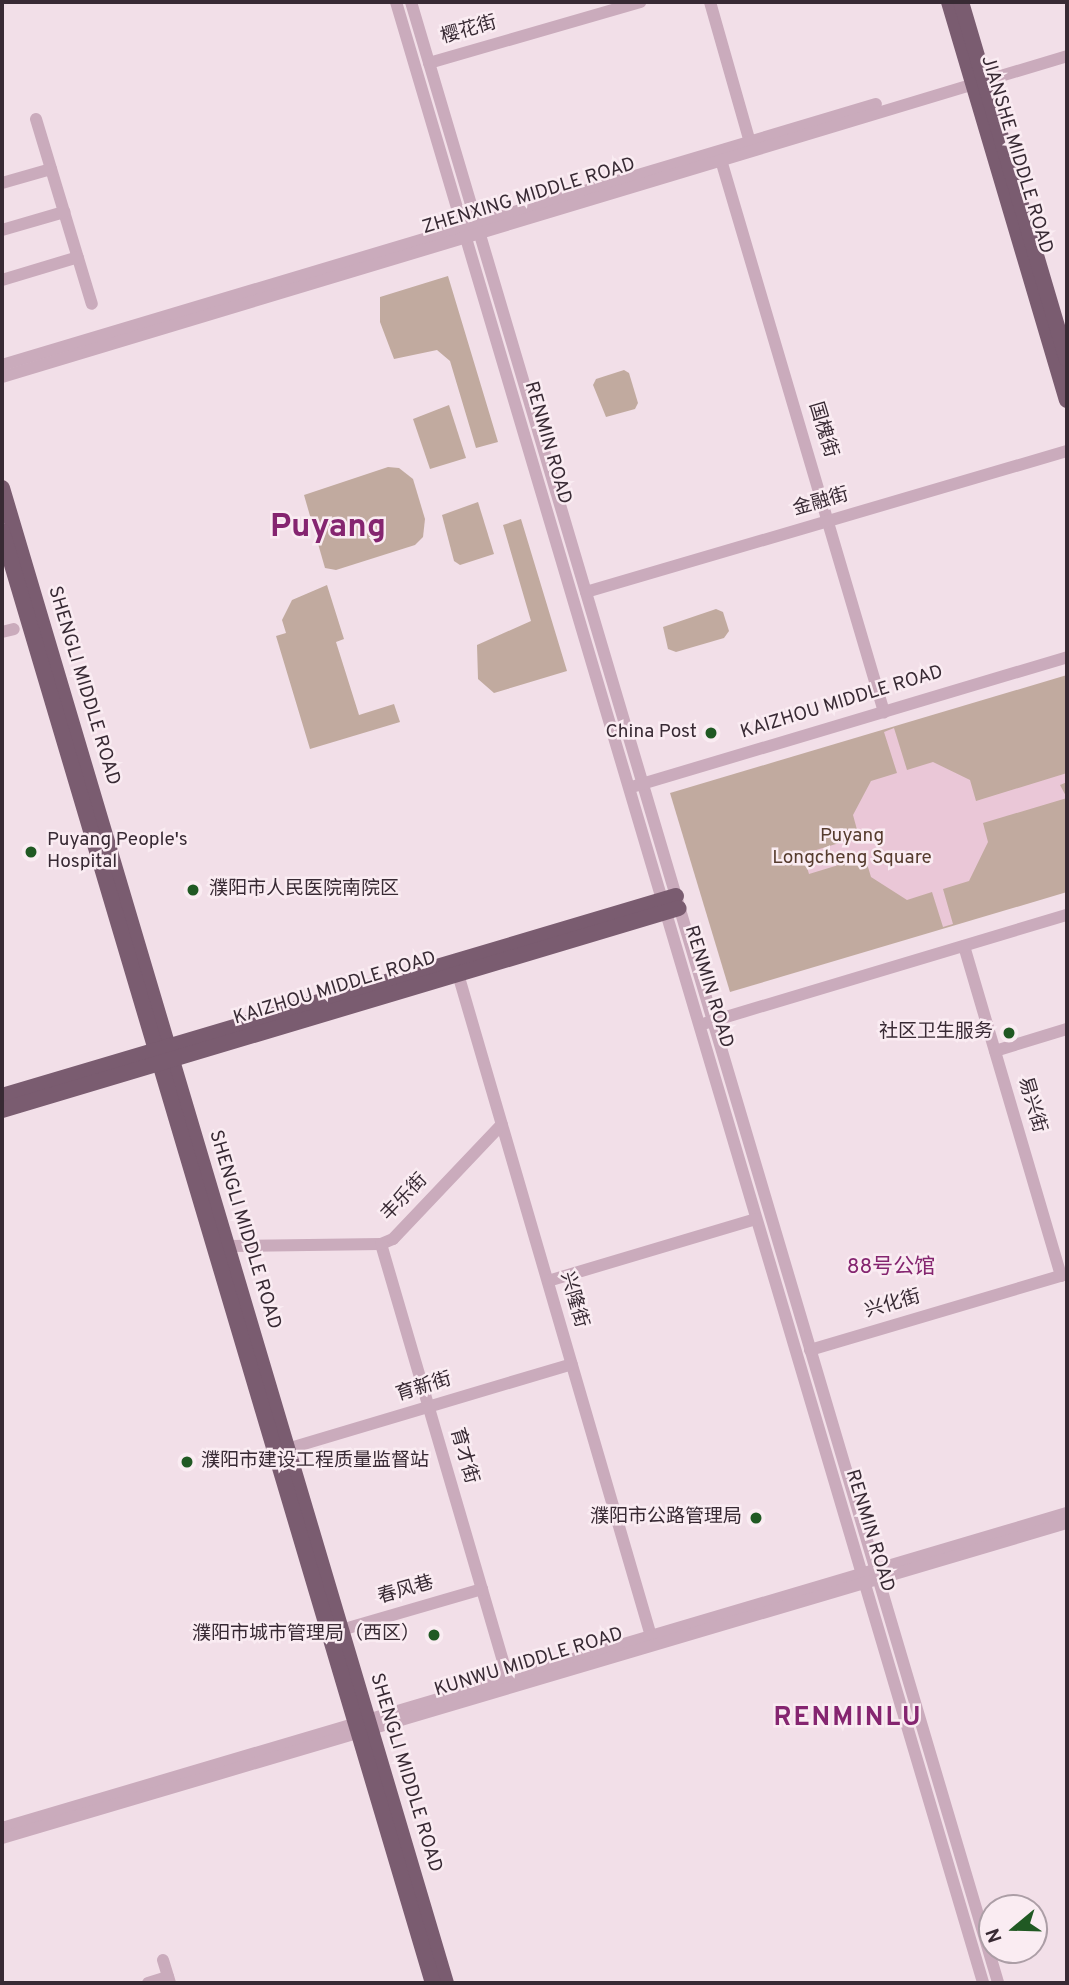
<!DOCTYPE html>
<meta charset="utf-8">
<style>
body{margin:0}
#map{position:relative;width:1069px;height:1985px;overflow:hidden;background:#f2dfe8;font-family:Overpass,"Noto Sans SC",sans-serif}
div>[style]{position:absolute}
.green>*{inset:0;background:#c1aa9f}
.plaza>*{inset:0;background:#eac7d7}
.minor>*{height:12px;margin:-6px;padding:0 6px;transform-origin:6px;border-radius:6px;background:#caabbc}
.major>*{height:16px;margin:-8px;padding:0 8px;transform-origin:8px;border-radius:8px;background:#7a5c70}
.dots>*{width:19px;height:19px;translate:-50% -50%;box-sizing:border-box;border:4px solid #faecf2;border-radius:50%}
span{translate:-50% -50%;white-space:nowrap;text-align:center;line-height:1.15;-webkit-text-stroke:5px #faecf2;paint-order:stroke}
.street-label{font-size:19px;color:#382a34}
.poi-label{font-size:19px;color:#382a34}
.right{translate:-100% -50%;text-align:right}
.left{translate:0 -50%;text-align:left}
.park-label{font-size:19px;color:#563c2e}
.neighbourhood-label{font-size:21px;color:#852570}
.district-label{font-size:26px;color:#852570;font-weight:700;letter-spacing:2px}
.town-label{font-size:33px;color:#852570;font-weight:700}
.frame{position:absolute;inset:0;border:4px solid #382a34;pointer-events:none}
.north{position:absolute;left:978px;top:1894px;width:70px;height:70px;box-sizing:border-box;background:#faecf2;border:2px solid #ac9ea6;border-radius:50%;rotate:251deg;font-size:19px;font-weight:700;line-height:28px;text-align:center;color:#382a34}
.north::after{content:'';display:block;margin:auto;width:24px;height:32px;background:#205923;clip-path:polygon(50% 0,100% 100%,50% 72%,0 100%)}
</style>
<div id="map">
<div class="green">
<i style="clip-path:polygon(448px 276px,498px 442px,476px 448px,450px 361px,437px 350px,394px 359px,380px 322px,380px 297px)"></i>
<i style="clip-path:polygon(624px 370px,629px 373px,638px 403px,635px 409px,606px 417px,593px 385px,596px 379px)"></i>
<i style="clip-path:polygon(449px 405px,466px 458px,430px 469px,413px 419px)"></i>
<i style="clip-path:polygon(388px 467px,399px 468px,413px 479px,425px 519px,423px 537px,415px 545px,336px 570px,325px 568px,304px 495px)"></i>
<i style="clip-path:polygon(478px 502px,494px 554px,460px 565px,454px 561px,442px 515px)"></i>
<i style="clip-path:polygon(521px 519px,567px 671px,494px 693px,478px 679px,477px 645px,531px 621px,503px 525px)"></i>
<i style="clip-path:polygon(327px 585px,344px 639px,336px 642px,359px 715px,394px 704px,400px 722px,310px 749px,276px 636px,286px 633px,282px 620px,292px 600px)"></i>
<i style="clip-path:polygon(716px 609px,723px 612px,729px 631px,724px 638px,676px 652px,668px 649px,663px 627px)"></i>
<i style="clip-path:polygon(1067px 675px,1067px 892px,730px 992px,670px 793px)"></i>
</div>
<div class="plaza">
<i style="clip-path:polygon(894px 728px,907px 770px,933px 762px,970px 780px,976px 801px,1067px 773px,1067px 782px,1060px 785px,1067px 798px,983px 823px,988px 842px,969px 881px,943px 889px,953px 924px,943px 927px,932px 892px,907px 900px,871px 877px,865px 857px,809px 874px,803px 854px,859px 837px,853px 815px,871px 781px,897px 773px,884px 732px)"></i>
</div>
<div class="minor">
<i style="left:396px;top:2px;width:2066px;rotate:73.49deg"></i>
<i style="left:411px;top:2px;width:2066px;rotate:73.49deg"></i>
<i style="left:710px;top:2px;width:146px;rotate:74.1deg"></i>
<i style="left:429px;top:63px;width:220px;rotate:-16.1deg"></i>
<i style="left:36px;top:119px;width:193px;rotate:73.2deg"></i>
<i style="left:721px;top:160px;width:576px;rotate:73.55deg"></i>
<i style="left:2px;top:183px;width:51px;rotate:-15.9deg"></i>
<i style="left:2px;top:230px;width:65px;rotate:-16.2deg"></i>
<i style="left:2px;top:280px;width:79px;rotate:-16.8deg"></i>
<i style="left:2px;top:365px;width:912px;rotate:-16.63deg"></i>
<i style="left:2px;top:377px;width:1112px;rotate:-16.77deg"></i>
<i style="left:586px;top:592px;width:501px;rotate:-16.34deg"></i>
<i style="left:2px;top:632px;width:12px;rotate:-14deg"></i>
<i style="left:635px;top:786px;width:451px;rotate:-16.6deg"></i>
<i style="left:964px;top:946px;width:344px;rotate:73.6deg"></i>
<i style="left:458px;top:974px;width:690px;rotate:73.75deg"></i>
<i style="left:706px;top:1023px;width:377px;rotate:-16.7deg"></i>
<i style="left:995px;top:1051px;width:75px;rotate:-17deg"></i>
<i style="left:381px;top:1244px;width:452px;rotate:73.7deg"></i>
<i style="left:227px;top:1246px;width:154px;rotate:-0.7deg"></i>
<i style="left:381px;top:1244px;width:13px;rotate:-23deg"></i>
<i style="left:393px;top:1239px;width:158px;rotate:-46.5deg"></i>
<i style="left:548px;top:1281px;width:217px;rotate:-16.6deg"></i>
<i style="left:810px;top:1350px;width:268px;rotate:-16.5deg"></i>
<i style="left:287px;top:1449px;width:297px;rotate:-16.6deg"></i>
<i style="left:341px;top:1630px;width:147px;rotate:-16.2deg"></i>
<i style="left:2px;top:1828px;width:1111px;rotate:-16.48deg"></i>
<i style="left:2px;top:1838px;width:1111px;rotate:-16.48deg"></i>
<i style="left:163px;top:1960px;width:24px;rotate:73deg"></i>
<i style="left:148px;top:1983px;width:21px;rotate:-17deg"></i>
</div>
<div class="major">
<i style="left:949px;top:2px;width:415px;rotate:73.5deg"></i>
<i style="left:961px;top:2px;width:372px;rotate:73.5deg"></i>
<i style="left:2px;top:488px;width:1560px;rotate:73.46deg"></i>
<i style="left:2px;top:531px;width:1515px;rotate:73.47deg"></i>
<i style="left:2px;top:1096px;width:703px;rotate:-16.53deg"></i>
<i style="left:2px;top:1110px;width:706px;rotate:-16.61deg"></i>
</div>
<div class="dots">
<i style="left:711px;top:733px;background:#205923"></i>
<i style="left:31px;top:852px;background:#205923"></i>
<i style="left:193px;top:890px;background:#205923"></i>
<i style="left:1009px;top:1033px;background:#205923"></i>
<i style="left:187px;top:1462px;background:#205923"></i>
<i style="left:756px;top:1518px;background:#205923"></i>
<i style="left:434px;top:1635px;background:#205923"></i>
</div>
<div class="street-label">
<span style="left:469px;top:31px;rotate:-16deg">樱花街</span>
<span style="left:1016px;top:155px;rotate:73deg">JIANSHE MIDDLE ROAD</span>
<span style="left:529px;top:197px;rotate:-17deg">ZHENXING MIDDLE ROAD</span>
<span style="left:822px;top:430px;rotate:73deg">国槐街</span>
<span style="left:547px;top:443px;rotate:74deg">RENMIN ROAD</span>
<span style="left:821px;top:503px;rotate:-16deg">金融街</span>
<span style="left:83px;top:686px;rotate:73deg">SHENGLI MIDDLE ROAD</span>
<span style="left:842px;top:703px;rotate:-17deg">KAIZHOU MIDDLE ROAD</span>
<span style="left:708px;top:987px;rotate:73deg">RENMIN ROAD</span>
<span style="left:335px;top:989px;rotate:-17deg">KAIZHOU MIDDLE ROAD</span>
<span style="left:1031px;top:1105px;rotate:74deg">易兴街</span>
<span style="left:405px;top:1198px;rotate:-46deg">丰乐街</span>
<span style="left:244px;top:1230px;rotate:73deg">SHENGLI MIDDLE ROAD</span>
<span style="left:573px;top:1300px;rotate:74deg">兴隆街</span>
<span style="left:893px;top:1305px;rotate:-16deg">兴化街</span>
<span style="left:424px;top:1388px;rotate:-17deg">育新街</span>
<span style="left:463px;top:1456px;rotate:74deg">育才街</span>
<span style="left:869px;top:1531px;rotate:73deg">RENMIN ROAD</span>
<span style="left:406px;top:1591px;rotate:-16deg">春风巷</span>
<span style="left:529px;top:1663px;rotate:-17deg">KUNWU MIDDLE ROAD</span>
<span style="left:405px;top:1773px;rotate:73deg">SHENGLI MIDDLE ROAD</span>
</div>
<div class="poi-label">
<span class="right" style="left:697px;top:733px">China Post</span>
<span class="left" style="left:47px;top:852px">Puyang People's<br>Hospital</span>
<span class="left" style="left:209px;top:890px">濮阳市人民医院南院区</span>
<span class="right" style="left:993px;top:1033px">社区卫生服务</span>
<span class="left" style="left:201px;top:1462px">濮阳市建设工程质量监督站</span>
<span class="right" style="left:742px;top:1518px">濮阳市公路管理局</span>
<span class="right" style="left:420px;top:1635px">濮阳市城市管理局（西区）</span>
</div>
<div class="park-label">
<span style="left:852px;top:848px">Puyang<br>Longcheng Square</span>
</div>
<div class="neighbourhood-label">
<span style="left:891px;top:1268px">88号公馆</span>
</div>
<div class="district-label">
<span style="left:848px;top:1719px">RENMINLU</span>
</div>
<div class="town-label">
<span style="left:328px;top:529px">Puyang</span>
</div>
<div class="frame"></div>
<div class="north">N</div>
</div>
